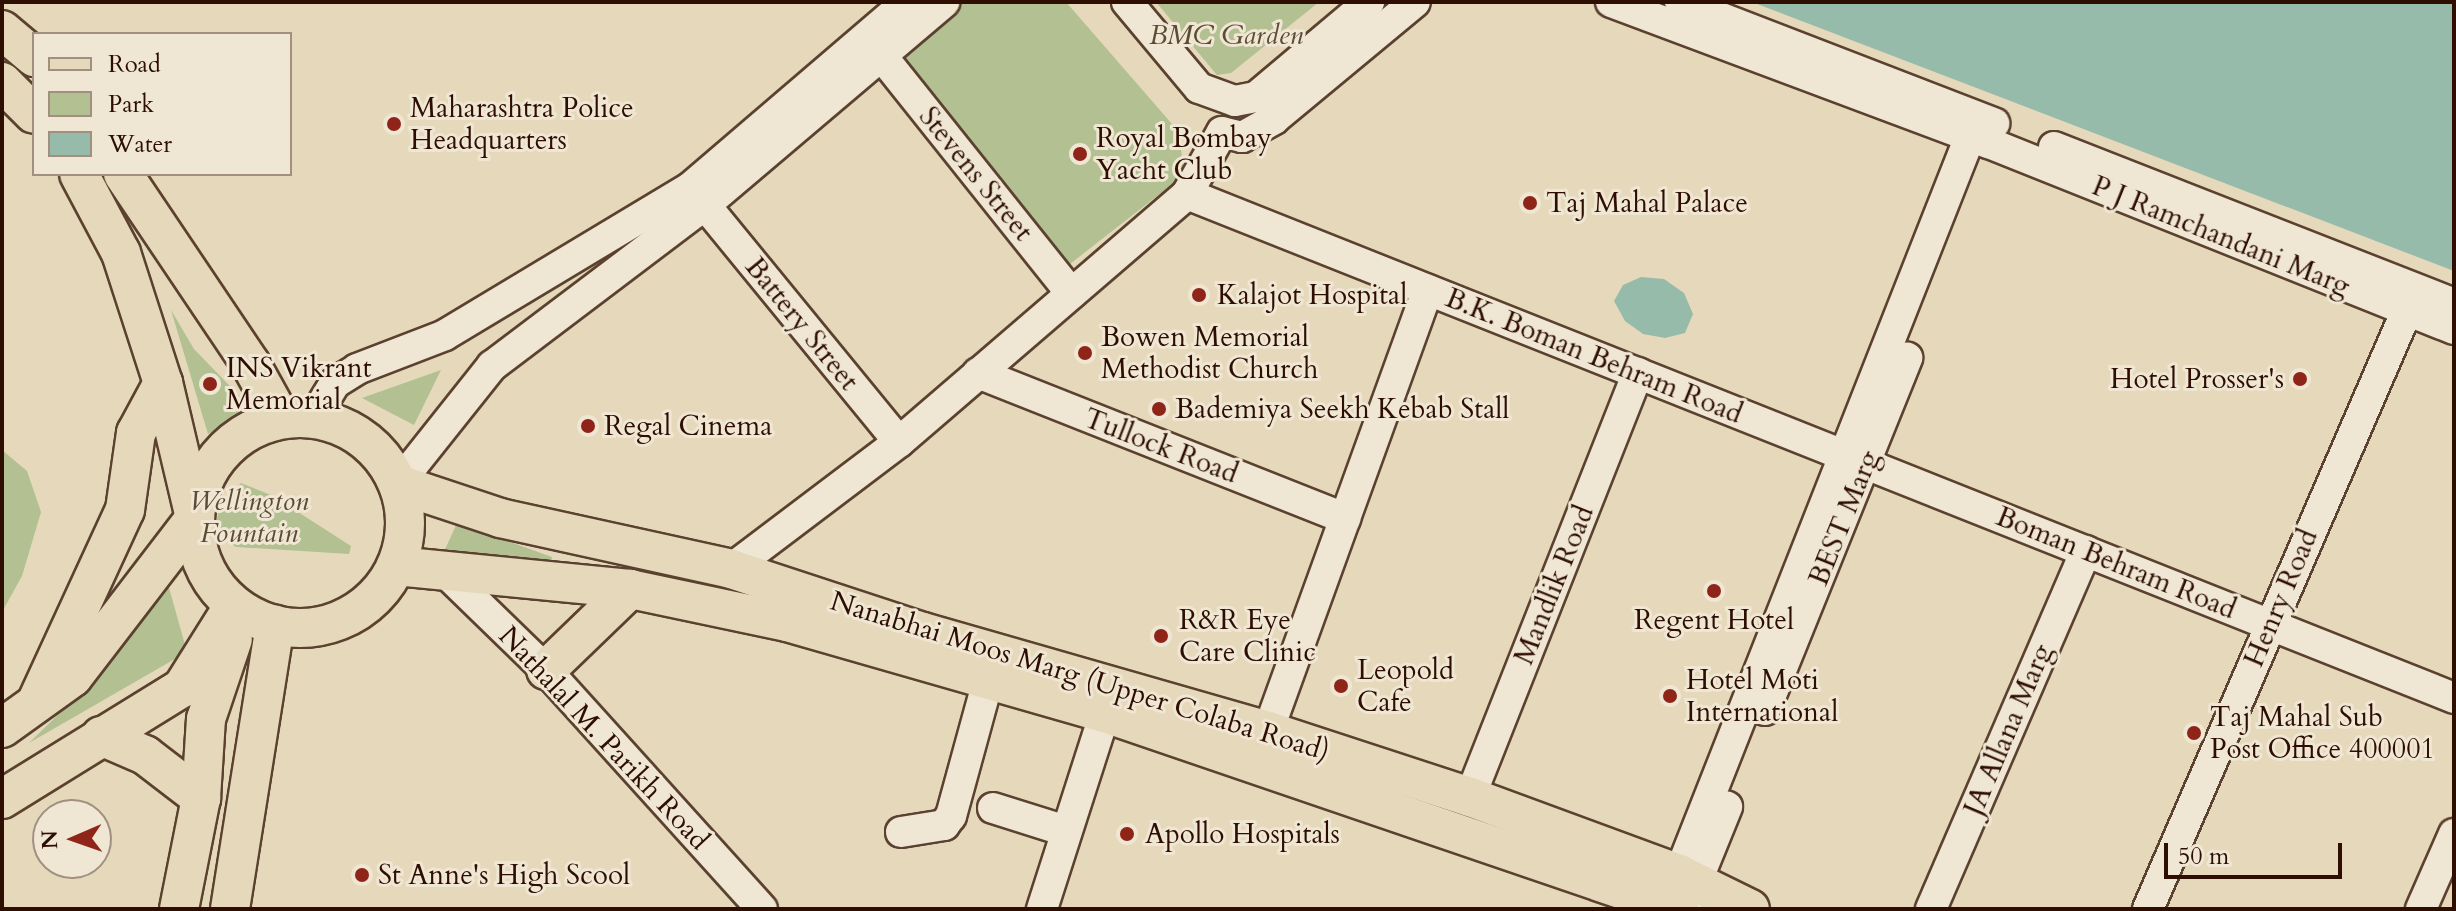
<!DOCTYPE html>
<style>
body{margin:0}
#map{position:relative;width:2456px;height:911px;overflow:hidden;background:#e6d9bb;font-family:Cardo,serif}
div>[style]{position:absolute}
.green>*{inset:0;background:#b2c092}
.water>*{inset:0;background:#97bbab}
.roads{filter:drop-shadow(2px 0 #5b412f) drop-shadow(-2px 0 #5b412f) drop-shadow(0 2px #5b412f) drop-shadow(0 -2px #5b412f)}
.minor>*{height:30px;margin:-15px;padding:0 15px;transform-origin:15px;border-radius:15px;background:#efe6d3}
.major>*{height:38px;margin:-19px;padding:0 19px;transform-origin:19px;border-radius:19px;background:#e6d9bb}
.major>.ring{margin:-19px;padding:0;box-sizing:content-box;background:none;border:38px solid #e6d9bb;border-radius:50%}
.dots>*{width:22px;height:22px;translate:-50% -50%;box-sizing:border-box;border:4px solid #efe6d3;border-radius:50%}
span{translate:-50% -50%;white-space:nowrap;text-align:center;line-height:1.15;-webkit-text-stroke:6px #efe6d3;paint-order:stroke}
.park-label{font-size:28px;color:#5c4c33;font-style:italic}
.poi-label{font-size:28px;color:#2d0e00}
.left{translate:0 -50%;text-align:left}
.right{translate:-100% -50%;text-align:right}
.street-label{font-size:28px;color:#2d0e00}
.frame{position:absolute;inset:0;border:4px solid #2d0e00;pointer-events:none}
.legend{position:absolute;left:32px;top:32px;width:260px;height:144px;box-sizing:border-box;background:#efe6d3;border:2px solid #a1907f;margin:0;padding:10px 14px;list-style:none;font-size:24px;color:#2d0e00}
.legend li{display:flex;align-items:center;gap:16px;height:40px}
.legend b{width:40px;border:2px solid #a1907f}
.north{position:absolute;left:32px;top:799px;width:80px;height:80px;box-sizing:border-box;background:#efe6d3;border:2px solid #a1907f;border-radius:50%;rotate:268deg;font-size:22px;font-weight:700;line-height:32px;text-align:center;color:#2d0e00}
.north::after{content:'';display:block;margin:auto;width:28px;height:36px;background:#8f2418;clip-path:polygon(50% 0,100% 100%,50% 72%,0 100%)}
.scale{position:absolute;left:2164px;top:843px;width:178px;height:36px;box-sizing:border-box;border:4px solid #2d0e00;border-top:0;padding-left:10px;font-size:24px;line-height:28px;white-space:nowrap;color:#2d0e00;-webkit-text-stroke:6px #efe6d3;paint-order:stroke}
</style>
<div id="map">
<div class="green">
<i style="clip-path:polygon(958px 2px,1066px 2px,1179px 132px,1184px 175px,1070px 264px,897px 53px)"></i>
<i style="clip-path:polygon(1156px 2px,1319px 2px,1231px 73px,1217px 75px)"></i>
<i style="clip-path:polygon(171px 310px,194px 349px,252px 409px,208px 434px)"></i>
<i style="clip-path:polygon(441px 370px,414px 425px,362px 398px)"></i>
<i style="clip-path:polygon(2px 450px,27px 471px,41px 512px,22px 576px,2px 612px)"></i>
<i style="clip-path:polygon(241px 483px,273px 496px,351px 546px,349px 554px,236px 547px,219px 536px,217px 519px,220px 504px)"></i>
<i style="clip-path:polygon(457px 523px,552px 557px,551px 562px,442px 556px)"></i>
<i style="clip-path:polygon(168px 584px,187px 652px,29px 743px,71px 702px)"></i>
</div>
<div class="water">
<i style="clip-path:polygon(1752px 2px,2454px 2px,2454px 271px)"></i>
<i style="clip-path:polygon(1641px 277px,1664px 279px,1684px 293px,1693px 314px,1685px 333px,1665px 338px,1643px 334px,1625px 321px,1614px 301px,1623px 285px)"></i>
</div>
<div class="roads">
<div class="minor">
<i style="left:1127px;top:2px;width:112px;rotate:50.1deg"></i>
<i style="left:1199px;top:88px;width:38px;rotate:20deg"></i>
<i style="left:1235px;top:101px;width:21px;rotate:-11deg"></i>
<i style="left:1256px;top:97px;width:148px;rotate:-40.1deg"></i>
<i style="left:1611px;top:2px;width:403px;rotate:20.5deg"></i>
<i style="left:1989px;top:143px;width:501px;rotate:21.8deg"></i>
<i style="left:1680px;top:2px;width:337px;rotate:21.1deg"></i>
<i style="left:881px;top:55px;width:305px;rotate:51.4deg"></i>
<i style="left:1222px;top:132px;width:21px;rotate:14deg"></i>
<i style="left:1242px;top:137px;width:37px;rotate:-29deg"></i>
<i style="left:1274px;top:119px;width:183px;rotate:-39.7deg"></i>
<i style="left:2054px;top:147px;width:430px;rotate:21.4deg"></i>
<i style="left:1187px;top:194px;width:1364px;rotate:21.69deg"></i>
<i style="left:705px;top:205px;width:306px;rotate:50.7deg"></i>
<i style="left:978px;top:373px;width:395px;rotate:21.6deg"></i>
<i style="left:313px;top:419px;width:42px;rotate:-58.6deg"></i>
<i style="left:335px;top:383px;width:26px;rotate:-32deg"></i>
<i style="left:357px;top:369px;width:94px;rotate:-21.1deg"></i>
<i style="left:445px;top:335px;width:287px;rotate:-31deg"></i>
<i style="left:691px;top:187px;width:284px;rotate:-40.6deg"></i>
<i style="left:398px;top:484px;width:151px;rotate:-51.5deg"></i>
<i style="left:492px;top:366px;width:267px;rotate:-37.1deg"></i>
<i style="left:705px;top:205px;width:314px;rotate:-40.3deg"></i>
<i style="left:731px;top:569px;width:211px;rotate:-37.1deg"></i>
<i style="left:899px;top:442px;width:380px;rotate:-40.7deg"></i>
<i style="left:1187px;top:194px;width:71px;rotate:-60.6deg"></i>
<i style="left:443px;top:570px;width:144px;rotate:44.2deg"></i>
<i style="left:546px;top:670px;width:322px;rotate:47.9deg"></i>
<i style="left:1765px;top:710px;width:380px;rotate:-68deg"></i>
<i style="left:1268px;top:731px;width:469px;rotate:-70.1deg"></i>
<i style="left:1470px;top:797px;width:456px;rotate:-68.4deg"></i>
<i style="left:993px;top:808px;width:77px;rotate:17.5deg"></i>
<i style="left:901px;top:832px;width:44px;rotate:-9.2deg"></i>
<i style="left:944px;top:825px;width:11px;rotate:-52deg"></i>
<i style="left:951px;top:816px;width:140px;rotate:-74.7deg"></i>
<i style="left:1672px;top:892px;width:831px;rotate:-68.47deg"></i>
<i style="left:1688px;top:903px;width:104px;rotate:-67.9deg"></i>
<i style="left:1042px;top:909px;width:206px;rotate:-72.2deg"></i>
<i style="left:1931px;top:909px;width:390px;rotate:-66.6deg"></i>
<i style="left:2148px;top:909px;width:670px;rotate:-66.61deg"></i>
<i style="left:2421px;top:909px;width:82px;rotate:-66.3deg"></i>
</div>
<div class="major">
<i style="left:2px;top:30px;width:42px;rotate:40.2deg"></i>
<i style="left:2px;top:82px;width:45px;rotate:45deg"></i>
<i style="left:123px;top:174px;width:228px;rotate:56.1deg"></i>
<i style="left:250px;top:363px;width:64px;rotate:61deg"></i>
<i class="ring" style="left:195px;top:418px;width:172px;height:172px"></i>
<i style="left:398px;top:484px;width:108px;rotate:18.4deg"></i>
<i style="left:500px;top:518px;width:237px;rotate:12.4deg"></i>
<i style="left:731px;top:569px;width:202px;rotate:18.2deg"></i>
<i style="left:923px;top:632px;width:359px;rotate:16deg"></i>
<i style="left:1268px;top:731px;width:213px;rotate:18.1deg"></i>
<i style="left:1470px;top:797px;width:223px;rotate:20.2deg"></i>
<i style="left:1679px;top:874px;width:79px;rotate:26.2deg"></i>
<i style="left:396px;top:566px;width:235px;rotate:5.6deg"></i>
<i style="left:630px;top:589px;width:160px;rotate:11.9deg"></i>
<i style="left:787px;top:622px;width:331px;rotate:16deg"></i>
<i style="left:1105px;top:713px;width:607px;rotate:18.85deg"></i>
<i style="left:546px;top:670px;width:117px;rotate:-44deg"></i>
<i style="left:37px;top:701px;width:210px;rotate:-65.3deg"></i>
<i style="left:125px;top:510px;width:78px;rotate:-81.9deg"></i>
<i style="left:136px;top:433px;width:57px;rotate:-61.6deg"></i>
<i style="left:2px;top:728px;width:87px;rotate:-35.7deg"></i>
<i style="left:73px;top:677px;width:200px;rotate:-52.5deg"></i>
<i style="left:195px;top:518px;width:139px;rotate:-103.3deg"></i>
<i style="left:163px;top:383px;width:137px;rotate:-107.9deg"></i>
<i style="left:121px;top:253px;width:89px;rotate:-118deg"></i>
<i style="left:101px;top:736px;width:48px;rotate:23.4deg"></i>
<i style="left:145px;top:755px;width:71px;rotate:37.5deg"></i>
<i style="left:2px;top:799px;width:211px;rotate:-31.7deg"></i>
<i style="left:182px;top:688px;width:98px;rotate:-57.9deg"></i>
<i style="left:179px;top:909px;width:113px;rotate:-78.8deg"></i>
<i style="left:201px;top:798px;width:79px;rotate:-86.4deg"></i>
<i style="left:206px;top:719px;width:84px;rotate:-71.4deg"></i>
<i style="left:230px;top:909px;width:288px;rotate:-81deg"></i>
</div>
</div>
<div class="dots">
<i style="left:394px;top:124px;background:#8f2418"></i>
<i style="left:1080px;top:154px;background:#8f2418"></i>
<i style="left:1530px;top:203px;background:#8f2418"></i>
<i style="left:1199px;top:295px;background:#8f2418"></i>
<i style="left:1085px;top:353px;background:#8f2418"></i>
<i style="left:2300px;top:379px;background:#8f2418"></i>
<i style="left:210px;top:384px;background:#8f2418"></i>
<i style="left:1159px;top:409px;background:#8f2418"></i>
<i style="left:588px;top:426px;background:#8f2418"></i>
<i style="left:1714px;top:591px;background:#8f2418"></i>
<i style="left:1161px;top:636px;background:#8f2418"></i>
<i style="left:1341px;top:686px;background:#8f2418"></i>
<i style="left:1670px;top:696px;background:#8f2418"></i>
<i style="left:2194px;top:733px;background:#8f2418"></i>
<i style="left:1127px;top:834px;background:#8f2418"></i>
<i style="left:362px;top:875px;background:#8f2418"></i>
</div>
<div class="park-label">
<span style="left:1226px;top:35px">BMC Garden</span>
<span style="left:249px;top:517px">Wellington<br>Fountain</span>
</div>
<div class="poi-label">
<span class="left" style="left:410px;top:124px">Maharashtra Police<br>Headquarters</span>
<span class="left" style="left:1096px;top:154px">Royal Bombay<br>Yacht Club</span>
<span class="left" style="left:1546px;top:203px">Taj Mahal Palace</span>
<span class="left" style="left:1217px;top:295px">Kalajot Hospital</span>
<span class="left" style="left:1101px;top:353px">Bowen Memorial<br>Methodist Church</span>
<span class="left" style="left:226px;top:384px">INS Vikrant<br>Memorial</span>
<span class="right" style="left:2284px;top:379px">Hotel Prosser's</span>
<span class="left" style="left:1175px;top:409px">Bademiya Seekh Kebab Stall</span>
<span class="left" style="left:604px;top:426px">Regal Cinema</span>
<span class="left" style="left:1179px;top:636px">R&amp;R Eye<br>Care Clinic</span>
<span style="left:1714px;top:620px">Regent Hotel</span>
<span class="left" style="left:1357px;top:686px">Leopold<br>Cafe</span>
<span class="left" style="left:1686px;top:696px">Hotel Moti<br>International</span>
<span class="left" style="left:2210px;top:733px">Taj Mahal Sub<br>Post Office 400001</span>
<span class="left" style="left:1145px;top:834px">Apollo Hospitals</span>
<span class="left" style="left:378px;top:875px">St Anne's High Scool</span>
</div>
<div class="street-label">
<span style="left:976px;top:174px;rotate:51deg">Stevens Street</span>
<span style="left:2221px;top:236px;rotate:22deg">P J Ramchandani Marg</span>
<span style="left:802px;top:324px;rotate:51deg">Battery Street</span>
<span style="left:1594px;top:356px;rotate:22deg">B.K. Boman Behram Road</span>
<span style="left:1161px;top:446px;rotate:21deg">Tullock Road</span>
<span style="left:1844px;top:518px;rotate:-68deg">BEST Marg</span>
<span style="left:2116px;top:563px;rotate:22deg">Boman Behram Road</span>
<span style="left:1554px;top:585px;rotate:-68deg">Mandlik Road</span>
<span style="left:2281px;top:598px;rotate:-67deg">Henry Road</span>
<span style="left:1080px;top:676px;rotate:17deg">Nanabhai Moos Marg (Upper Colaba Road)</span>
<span style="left:2008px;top:730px;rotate:-67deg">JA Allana Marg</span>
<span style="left:604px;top:738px;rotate:47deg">Nathalal M. Parikh Road</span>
</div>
<div class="frame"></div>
<ul class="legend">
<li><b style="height:10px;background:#e6d9bb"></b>Road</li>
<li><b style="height:22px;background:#b2c092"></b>Park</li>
<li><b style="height:22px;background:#97bbab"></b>Water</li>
</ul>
<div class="north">N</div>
<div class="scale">50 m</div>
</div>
